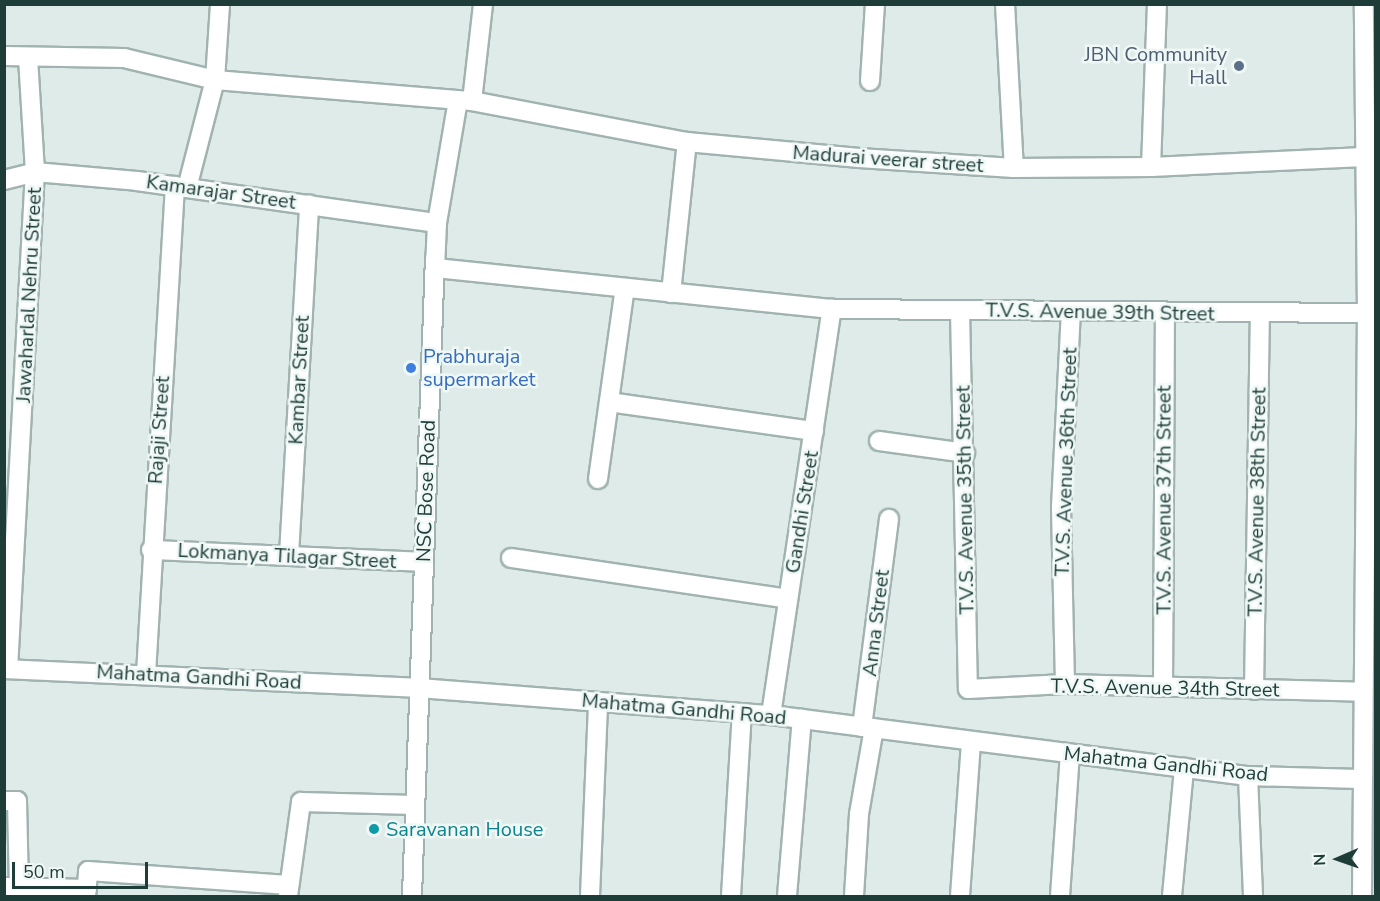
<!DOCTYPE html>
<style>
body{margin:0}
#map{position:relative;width:1380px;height:901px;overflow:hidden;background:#deebe8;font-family:"Nunito Sans",sans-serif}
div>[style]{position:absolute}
.roads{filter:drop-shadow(2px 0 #a1b3b0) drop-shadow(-2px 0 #a1b3b0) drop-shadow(0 2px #a1b3b0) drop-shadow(0 -2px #a1b3b0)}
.street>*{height:18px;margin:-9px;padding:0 9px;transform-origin:9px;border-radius:9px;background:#fff}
.dots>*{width:16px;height:16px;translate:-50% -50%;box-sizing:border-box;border:3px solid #eff8f5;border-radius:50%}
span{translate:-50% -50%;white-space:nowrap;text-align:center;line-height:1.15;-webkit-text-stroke:5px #eff8f5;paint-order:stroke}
.service-label{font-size:20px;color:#4e5e75}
.right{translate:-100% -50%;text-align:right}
.street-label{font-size:20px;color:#1e3d39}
.shop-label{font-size:20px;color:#366cbe}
.left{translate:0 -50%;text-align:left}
.culture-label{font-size:20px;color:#0d838f}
.frame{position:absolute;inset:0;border:6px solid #1e3d39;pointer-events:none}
.north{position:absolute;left:1308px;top:829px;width:60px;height:60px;-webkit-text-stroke:4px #eff8f5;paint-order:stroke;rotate:268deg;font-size:16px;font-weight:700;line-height:24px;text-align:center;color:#1e3d39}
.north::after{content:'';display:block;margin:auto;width:21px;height:27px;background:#1e3d39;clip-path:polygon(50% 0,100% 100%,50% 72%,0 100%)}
.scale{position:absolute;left:12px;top:862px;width:136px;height:27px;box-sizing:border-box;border:3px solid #1e3d39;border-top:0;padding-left:8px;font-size:18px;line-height:21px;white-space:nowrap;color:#1e3d39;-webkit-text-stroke:4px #eff8f5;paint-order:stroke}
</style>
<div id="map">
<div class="roads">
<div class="street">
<i style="left:1005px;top:4px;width:164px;rotate:86.9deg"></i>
<i style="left:4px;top:56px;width:120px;rotate:1deg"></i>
<i style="left:124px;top:58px;width:94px;rotate:13.6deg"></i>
<i style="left:215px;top:80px;width:258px;rotate:4.7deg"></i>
<i style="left:472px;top:101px;width:219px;rotate:10.8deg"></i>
<i style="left:687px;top:142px;width:173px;rotate:5.3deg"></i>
<i style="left:859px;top:158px;width:155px;rotate:3.7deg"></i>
<i style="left:1014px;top:168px;width:137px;rotate:-0.4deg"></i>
<i style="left:1151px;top:167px;width:213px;rotate:-2.7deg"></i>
<i style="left:870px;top:81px;width:77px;rotate:-86.3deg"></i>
<i style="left:458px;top:100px;width:125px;rotate:99.7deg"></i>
<i style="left:437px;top:223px;width:45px;rotate:92.5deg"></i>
<i style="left:435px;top:268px;width:399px;rotate:5.9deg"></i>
<i style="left:832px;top:309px;width:535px;rotate:0.43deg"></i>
<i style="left:472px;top:101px;width:98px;rotate:-83.5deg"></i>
<i style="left:1151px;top:167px;width:163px;rotate:-87.9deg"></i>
<i style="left:4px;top:180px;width:32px;rotate:-14deg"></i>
<i style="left:35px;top:172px;width:102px;rotate:5deg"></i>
<i style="left:137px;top:181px;width:303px;rotate:8deg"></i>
<i style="left:187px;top:188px;width:112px;rotate:-75.5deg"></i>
<i style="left:215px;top:80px;width:76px;rotate:-86.2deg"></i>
<i style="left:671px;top:293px;width:152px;rotate:-84deg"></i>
<i style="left:960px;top:311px;width:378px;rotate:88.8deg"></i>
<i style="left:968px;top:689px;width:97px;rotate:-3deg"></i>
<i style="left:1065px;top:684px;width:298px;rotate:1.5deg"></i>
<i style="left:609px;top:402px;width:207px;rotate:8.1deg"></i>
<i style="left:879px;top:441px;width:87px;rotate:7.9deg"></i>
<i style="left:598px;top:479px;width:193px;rotate:-82deg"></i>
<i style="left:151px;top:550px;width:272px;rotate:2.5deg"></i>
<i style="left:289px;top:555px;width:351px;rotate:-86.7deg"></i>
<i style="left:511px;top:558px;width:280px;rotate:8.4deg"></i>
<i style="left:4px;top:669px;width:414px;rotate:2.6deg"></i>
<i style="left:418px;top:688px;width:354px;rotate:4.4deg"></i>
<i style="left:771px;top:715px;width:481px;rotate:7.3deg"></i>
<i style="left:1248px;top:776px;width:112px;rotate:1.5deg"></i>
<i style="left:8px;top:669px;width:498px;rotate:-86.9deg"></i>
<i style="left:35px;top:172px;width:115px;rotate:-93.5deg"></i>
<i style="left:146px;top:674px;width:489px;rotate:-86.6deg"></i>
<i style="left:1065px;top:684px;width:177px;rotate:-91.3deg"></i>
<i style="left:1061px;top:507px;width:195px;rotate:-87.1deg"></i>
<i style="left:1163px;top:687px;width:374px;rotate:-89.7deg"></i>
<i style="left:1254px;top:690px;width:376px;rotate:-89.1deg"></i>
<i style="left:771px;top:715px;width:411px;rotate:-81.5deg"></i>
<i style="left:862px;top:727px;width:210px;rotate:-82.6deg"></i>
<i style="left:1248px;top:776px;width:120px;rotate:87.6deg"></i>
<i style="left:4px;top:801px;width:13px"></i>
<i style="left:17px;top:801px;width:87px;rotate:88.7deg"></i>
<i style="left:4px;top:887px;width:83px;rotate:1.4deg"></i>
<i style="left:86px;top:896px;width:25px;rotate:-85deg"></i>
<i style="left:88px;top:871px;width:201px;rotate:4deg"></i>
<i style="left:288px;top:896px;width:95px;rotate:-82.1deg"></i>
<i style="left:301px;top:802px;width:114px;rotate:1.5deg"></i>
<i style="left:412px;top:896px;width:638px;rotate:-87.94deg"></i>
<i style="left:590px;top:896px;width:194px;rotate:-87.6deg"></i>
<i style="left:731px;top:896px;width:183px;rotate:-86.6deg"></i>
<i style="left:787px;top:896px;width:178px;rotate:-85.2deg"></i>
<i style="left:854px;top:896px;width:82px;rotate:-86.5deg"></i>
<i style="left:859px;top:814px;width:87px;rotate:-80.1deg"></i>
<i style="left:960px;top:896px;width:155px;rotate:-85.9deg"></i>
<i style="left:1060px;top:896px;width:142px;rotate:-86deg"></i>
<i style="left:1172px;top:896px;width:129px;rotate:-84.6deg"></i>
<i style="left:1362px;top:896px;width:583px;rotate:-89.51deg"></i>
<i style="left:1367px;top:313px;width:309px;rotate:-90.6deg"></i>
</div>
</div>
<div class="dots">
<i style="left:1239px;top:66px;background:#5c6f8a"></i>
<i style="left:411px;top:368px;background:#3f7fe0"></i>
<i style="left:374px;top:829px;background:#0f9aa8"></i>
</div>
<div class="service-label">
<span class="right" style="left:1227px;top:66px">JBN Community<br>Hall</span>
</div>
<div class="street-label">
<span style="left:888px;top:159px;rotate:4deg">Madurai veerar street</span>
<span style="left:221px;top:192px;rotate:8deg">Kamarajar Street</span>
<span style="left:29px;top:295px;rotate:-87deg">Jawaharlal Nehru Street</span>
<span style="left:1100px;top:312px;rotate:1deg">T.V.S. Avenue 39th Street</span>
<span style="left:299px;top:380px;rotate:-87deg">Kambar Street</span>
<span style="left:159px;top:430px;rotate:-86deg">Rajaji Street</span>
<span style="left:1066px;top:462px;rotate:-88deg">T.V.S. Avenue 36th Street</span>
<span style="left:426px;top:491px;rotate:-88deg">NSC Bose Road</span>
<span style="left:965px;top:500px;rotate:-91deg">T.V.S. Avenue 35th Street</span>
<span style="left:1164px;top:500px;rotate:-90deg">T.V.S. Avenue 37th Street</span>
<span style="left:1257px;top:502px;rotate:-89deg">T.V.S. Avenue 38th Street</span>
<span style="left:802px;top:512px;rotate:-81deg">Gandhi Street</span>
<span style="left:287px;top:556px;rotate:3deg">Lokmanya Tilagar Street</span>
<span style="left:876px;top:623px;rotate:-83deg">Anna Street</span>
<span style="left:199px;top:677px;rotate:3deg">Mahatma Gandhi Road</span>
<span style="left:1165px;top:688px;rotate:1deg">T.V.S. Avenue 34th Street</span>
<span style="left:684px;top:709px;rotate:5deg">Mahatma Gandhi Road</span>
<span style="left:1166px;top:764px;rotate:6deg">Mahatma Gandhi Road</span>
</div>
<div class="shop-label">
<span class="left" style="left:423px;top:368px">Prabhuraja<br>supermarket</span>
</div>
<div class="culture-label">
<span class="left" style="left:386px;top:829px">Saravanan House</span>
</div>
<div class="frame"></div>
<div class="north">N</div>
<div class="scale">50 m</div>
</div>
